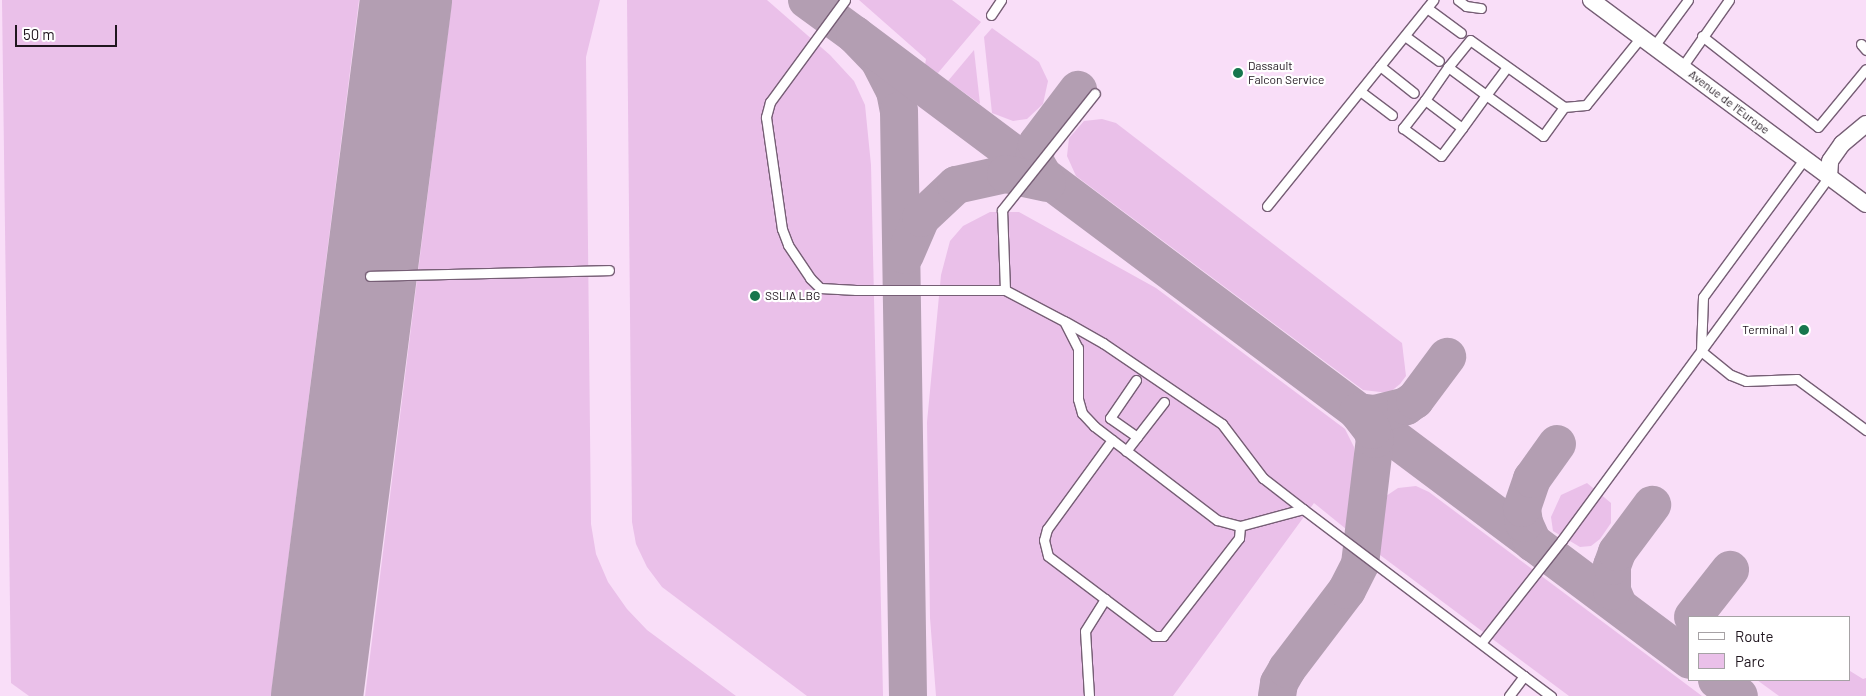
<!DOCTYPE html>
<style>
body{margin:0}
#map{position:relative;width:1866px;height:696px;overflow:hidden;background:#f9def8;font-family:Barlow,sans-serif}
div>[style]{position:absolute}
.green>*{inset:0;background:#eac0e9}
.taxiway>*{height:38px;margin:-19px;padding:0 19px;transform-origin:19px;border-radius:19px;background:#b39eb2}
.runway>*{height:92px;margin:-46px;padding:0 46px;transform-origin:46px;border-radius:46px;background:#b39eb2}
.roads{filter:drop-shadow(1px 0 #765e75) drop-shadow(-1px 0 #765e75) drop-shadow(0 1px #765e75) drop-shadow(0 -1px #765e75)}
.lane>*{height:9px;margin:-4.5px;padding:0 4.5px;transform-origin:4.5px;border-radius:4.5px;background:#fff}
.street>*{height:16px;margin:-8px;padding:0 8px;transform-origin:8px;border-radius:8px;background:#fff}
.dots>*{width:14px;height:14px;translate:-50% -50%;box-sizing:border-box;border:2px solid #fff;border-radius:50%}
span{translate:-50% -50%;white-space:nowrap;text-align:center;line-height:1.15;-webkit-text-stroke:4.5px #fff;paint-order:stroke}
.poi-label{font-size:12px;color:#20161f}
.left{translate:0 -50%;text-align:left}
.right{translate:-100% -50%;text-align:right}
.street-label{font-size:12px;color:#20161f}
.legend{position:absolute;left:1688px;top:616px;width:162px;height:65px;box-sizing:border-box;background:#fff;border:1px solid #a6a2a5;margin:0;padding:6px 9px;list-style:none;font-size:15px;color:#20161f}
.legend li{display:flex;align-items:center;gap:10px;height:25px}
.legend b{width:25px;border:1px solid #a6a2a5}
.scale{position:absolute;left:15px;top:25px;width:102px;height:22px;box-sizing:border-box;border:2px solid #20161f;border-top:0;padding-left:6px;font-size:15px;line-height:18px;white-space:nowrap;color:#20161f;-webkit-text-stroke:4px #fff;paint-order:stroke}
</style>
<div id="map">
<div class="green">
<i style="clip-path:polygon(2px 0,359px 0,271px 696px,29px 696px,11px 683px)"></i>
<i style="clip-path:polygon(452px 0,600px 0,586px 57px,591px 524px,596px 554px,608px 582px,627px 609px,647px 630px,736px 696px,365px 696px)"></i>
<i style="clip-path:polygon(627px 0,767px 0,830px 55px,854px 81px,865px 105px,871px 165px,883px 696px,807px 696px,662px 587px,647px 567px,636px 544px,632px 522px)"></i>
<i style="clip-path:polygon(859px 0,952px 0,981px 22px,938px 73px,925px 65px,926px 59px)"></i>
<i style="clip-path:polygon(992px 28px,1039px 62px,1048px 81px,1043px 104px,1027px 119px,1013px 121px,992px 113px,984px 37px)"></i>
<i style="clip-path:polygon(974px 50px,980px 104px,948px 81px)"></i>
<i style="clip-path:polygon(1102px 119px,1116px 123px,1402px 343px,1406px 376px,1400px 384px,1389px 393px,1363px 390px,1076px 176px,1067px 156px,1069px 138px,1084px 121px)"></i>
<i style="clip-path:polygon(990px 212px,1019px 212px,1156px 288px,1345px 429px,1354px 447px,1356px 472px,1346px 529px,1314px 503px,1173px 696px,936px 696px,930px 618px,927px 422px,941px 275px,950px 241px,963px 226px)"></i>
<i style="clip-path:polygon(1587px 483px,1611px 503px,1611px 523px,1600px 539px,1591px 546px,1580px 547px,1553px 531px,1551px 517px,1561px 495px)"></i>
<i style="clip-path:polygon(1416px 486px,1429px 492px,1702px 696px,1569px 696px,1380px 555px,1377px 545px,1386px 496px,1398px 488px)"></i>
<i style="clip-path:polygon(1850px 671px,1863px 679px,1866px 678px,1866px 696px,1779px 696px,1757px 680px,1850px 680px)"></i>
</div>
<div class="taxiway">
<i style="left:807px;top:0;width:59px;rotate:36.1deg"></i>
<i style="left:855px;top:35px;width:35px;rotate:46deg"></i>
<i style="left:879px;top:60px;width:35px;rotate:63deg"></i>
<i style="left:895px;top:91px;width:20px;rotate:79deg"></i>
<i style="left:899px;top:111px;width:585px;rotate:89.12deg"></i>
<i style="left:855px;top:35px;width:1043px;rotate:36.81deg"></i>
<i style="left:1045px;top:179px;width:22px;rotate:-120deg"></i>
<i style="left:1034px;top:160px;width:16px;rotate:-79deg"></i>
<i style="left:1037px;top:144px;width:68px;rotate:-52.8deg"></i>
<i style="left:905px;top:255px;width:40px;rotate:-66.6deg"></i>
<i style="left:921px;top:218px;width:48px;rotate:-43.3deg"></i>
<i style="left:956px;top:185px;width:51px;rotate:-12.4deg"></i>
<i style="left:1006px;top:174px;width:42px;rotate:12.4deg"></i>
<i style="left:1358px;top:412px;width:17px;rotate:7deg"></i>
<i style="left:1375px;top:414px;width:32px;rotate:-14deg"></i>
<i style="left:1406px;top:406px;width:11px;rotate:-34deg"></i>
<i style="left:1415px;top:400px;width:54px;rotate:-53.3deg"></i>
<i style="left:1533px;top:543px;width:22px;rotate:-114deg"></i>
<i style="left:1524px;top:523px;width:15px;rotate:-98deg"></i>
<i style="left:1522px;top:508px;width:31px;rotate:-71deg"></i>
<i style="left:1532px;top:479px;width:43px;rotate:-54.5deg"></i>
<i style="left:1618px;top:605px;width:15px;rotate:-113deg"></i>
<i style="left:1612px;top:591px;width:25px;rotate:-90deg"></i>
<i style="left:1612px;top:566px;width:15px;rotate:-70deg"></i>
<i style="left:1617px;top:552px;width:59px;rotate:-53.3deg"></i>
<i style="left:1693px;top:617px;width:60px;rotate:-51.8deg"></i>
<i style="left:1717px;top:680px;width:27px;rotate:36deg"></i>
<i style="left:1277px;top:696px;width:13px;rotate:-81deg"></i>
<i style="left:1279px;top:683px;width:16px;rotate:-60deg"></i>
<i style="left:1287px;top:669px;width:99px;rotate:-52.8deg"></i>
<i style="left:1347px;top:590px;width:29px;rotate:-63deg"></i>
<i style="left:1360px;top:564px;width:126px;rotate:-83.2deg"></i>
<i style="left:1375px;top:439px;width:9px;rotate:-108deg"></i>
<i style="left:1372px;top:430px;width:23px;rotate:-128deg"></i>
</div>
<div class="runway">
<i style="left:317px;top:696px;width:702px;rotate:-82.71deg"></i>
</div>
<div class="roads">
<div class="lane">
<i style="left:845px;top:0;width:127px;rotate:126.3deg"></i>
<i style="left:770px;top:102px;width:16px;rotate:105deg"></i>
<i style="left:766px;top:117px;width:113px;rotate:81.9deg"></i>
<i style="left:782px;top:229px;width:17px;rotate:69deg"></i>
<i style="left:788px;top:245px;width:40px;rotate:56deg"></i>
<i style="left:810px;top:278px;width:14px;rotate:45deg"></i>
<i style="left:820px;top:288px;width:36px;rotate:3deg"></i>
<i style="left:856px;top:290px;width:149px"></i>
<i style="left:1005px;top:290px;width:67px;rotate:27.7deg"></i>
<i style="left:1064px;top:321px;width:30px;rotate:63deg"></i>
<i style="left:1078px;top:348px;width:51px;rotate:90deg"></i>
<i style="left:1078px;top:399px;width:15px;rotate:74deg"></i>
<i style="left:1082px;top:413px;width:18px;rotate:47deg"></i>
<i style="left:1094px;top:426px;width:155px;rotate:37.4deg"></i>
<i style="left:1217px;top:520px;width:24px;rotate:15deg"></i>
<i style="left:1240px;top:526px;width:65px;rotate:-15.1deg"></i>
<i style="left:1303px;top:509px;width:277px;rotate:37.1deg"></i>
<i style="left:1524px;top:676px;width:25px;rotate:127deg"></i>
<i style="left:1458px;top:0;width:10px;rotate:37deg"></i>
<i style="left:1466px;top:6px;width:15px;rotate:8deg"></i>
<i style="left:1427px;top:8px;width:42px;rotate:36.3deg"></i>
<i style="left:991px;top:15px;width:18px;rotate:-56deg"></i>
<i style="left:1405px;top:36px;width:42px;rotate:36.3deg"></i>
<i style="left:1702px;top:36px;width:147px;rotate:38.1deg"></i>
<i style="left:1818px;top:127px;width:75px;rotate:-50.4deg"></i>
<i style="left:1861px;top:44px;width:8px;rotate:50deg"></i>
<i style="left:1654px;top:46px;width:57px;rotate:-53.5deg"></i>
<i style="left:1380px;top:66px;width:43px;rotate:38.5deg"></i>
<i style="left:1448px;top:67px;width:47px;rotate:36.4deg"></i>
<i style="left:1486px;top:95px;width:70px;rotate:35.7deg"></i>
<i style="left:1543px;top:136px;width:36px;rotate:-54deg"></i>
<i style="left:1564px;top:107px;width:115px;rotate:-144.5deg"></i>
<i style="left:1470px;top:40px;width:35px;rotate:129deg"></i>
<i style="left:1448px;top:67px;width:40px;rotate:124.9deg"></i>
<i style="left:1425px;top:100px;width:46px;rotate:37.1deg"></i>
<i style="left:1462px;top:128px;width:41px;rotate:-54deg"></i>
<i style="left:1486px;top:95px;width:35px;rotate:-53deg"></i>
<i style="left:1682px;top:67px;width:82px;rotate:-55deg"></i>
<i style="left:1360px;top:91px;width:40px;rotate:37deg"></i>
<i style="left:1425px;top:100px;width:36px;rotate:128deg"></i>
<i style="left:1403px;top:128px;width:47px;rotate:36.4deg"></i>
<i style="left:1441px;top:156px;width:35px;rotate:-53deg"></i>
<i style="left:1564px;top:107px;width:22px;rotate:-5deg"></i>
<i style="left:1586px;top:105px;width:87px;rotate:-51deg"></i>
<i style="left:1805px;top:158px;width:172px;rotate:126.3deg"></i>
<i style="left:1703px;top:297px;width:54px;rotate:92.1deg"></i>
<i style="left:1701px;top:351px;width:38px;rotate:39deg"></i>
<i style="left:1731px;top:375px;width:16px;rotate:22deg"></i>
<i style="left:1746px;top:381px;width:51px;rotate:-2.2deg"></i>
<i style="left:1797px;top:379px;width:86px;rotate:36.5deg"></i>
<i style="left:1267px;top:206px;width:265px;rotate:-51.1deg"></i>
<i style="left:370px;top:276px;width:239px;rotate:-1.4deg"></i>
<i style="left:1005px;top:290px;width:80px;rotate:-92.1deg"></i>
<i style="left:1002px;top:210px;width:149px;rotate:-51.5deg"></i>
<i style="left:1066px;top:322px;width:43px;rotate:29.6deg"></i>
<i style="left:1103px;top:343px;width:144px;rotate:34.2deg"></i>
<i style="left:1222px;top:424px;width:68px;rotate:52.8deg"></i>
<i style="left:1263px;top:478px;width:51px;rotate:37.8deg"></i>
<i style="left:1136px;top:380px;width:46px;rotate:124.4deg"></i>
<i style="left:1110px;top:418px;width:33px;rotate:35deg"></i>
<i style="left:1112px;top:440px;width:110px;rotate:126.1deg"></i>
<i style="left:1047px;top:529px;width:11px;rotate:105deg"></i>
<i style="left:1044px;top:540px;width:16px;rotate:76deg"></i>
<i style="left:1048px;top:556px;width:133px;rotate:37deg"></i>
<i style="left:1154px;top:636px;width:9px"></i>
<i style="left:1163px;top:636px;width:124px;rotate:-52.2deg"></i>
<i style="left:1239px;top:538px;width:12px;rotate:-85deg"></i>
<i style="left:1126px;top:451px;width:62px;rotate:-52.2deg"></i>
<i style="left:1481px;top:643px;width:131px;rotate:-51.8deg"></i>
<i style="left:1562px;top:540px;width:451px;rotate:-53.7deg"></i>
<i style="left:1524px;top:676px;width:34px;rotate:37deg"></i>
<i style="left:1089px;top:696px;width:65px;rotate:-93.5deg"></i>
<i style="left:1085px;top:631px;width:38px;rotate:-58deg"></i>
</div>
<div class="street">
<i style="left:1591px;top:0;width:342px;rotate:36.6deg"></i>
<i style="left:1829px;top:177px;width:16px;rotate:-86deg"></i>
<i style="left:1830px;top:161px;width:21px;rotate:-55deg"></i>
<i style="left:1842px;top:144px;width:31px;rotate:-40deg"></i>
</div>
</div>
<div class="dots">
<i style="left:1238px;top:73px;background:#16764d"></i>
<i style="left:755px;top:296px;background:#16764d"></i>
<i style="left:1804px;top:330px;background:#16764d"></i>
</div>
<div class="poi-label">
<span class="left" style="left:1248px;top:73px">Dassault<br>Falcon Service</span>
<span class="left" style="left:765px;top:296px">SSLIA LBG</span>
<span class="right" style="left:1794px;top:330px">Terminal 1</span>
</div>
<div class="street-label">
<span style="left:1729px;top:102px;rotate:37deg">Avenue de l'Europe</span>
</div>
<ul class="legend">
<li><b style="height:6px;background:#fff"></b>Route</li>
<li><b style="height:14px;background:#eac0e9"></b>Parc</li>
</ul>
<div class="scale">50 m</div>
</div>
